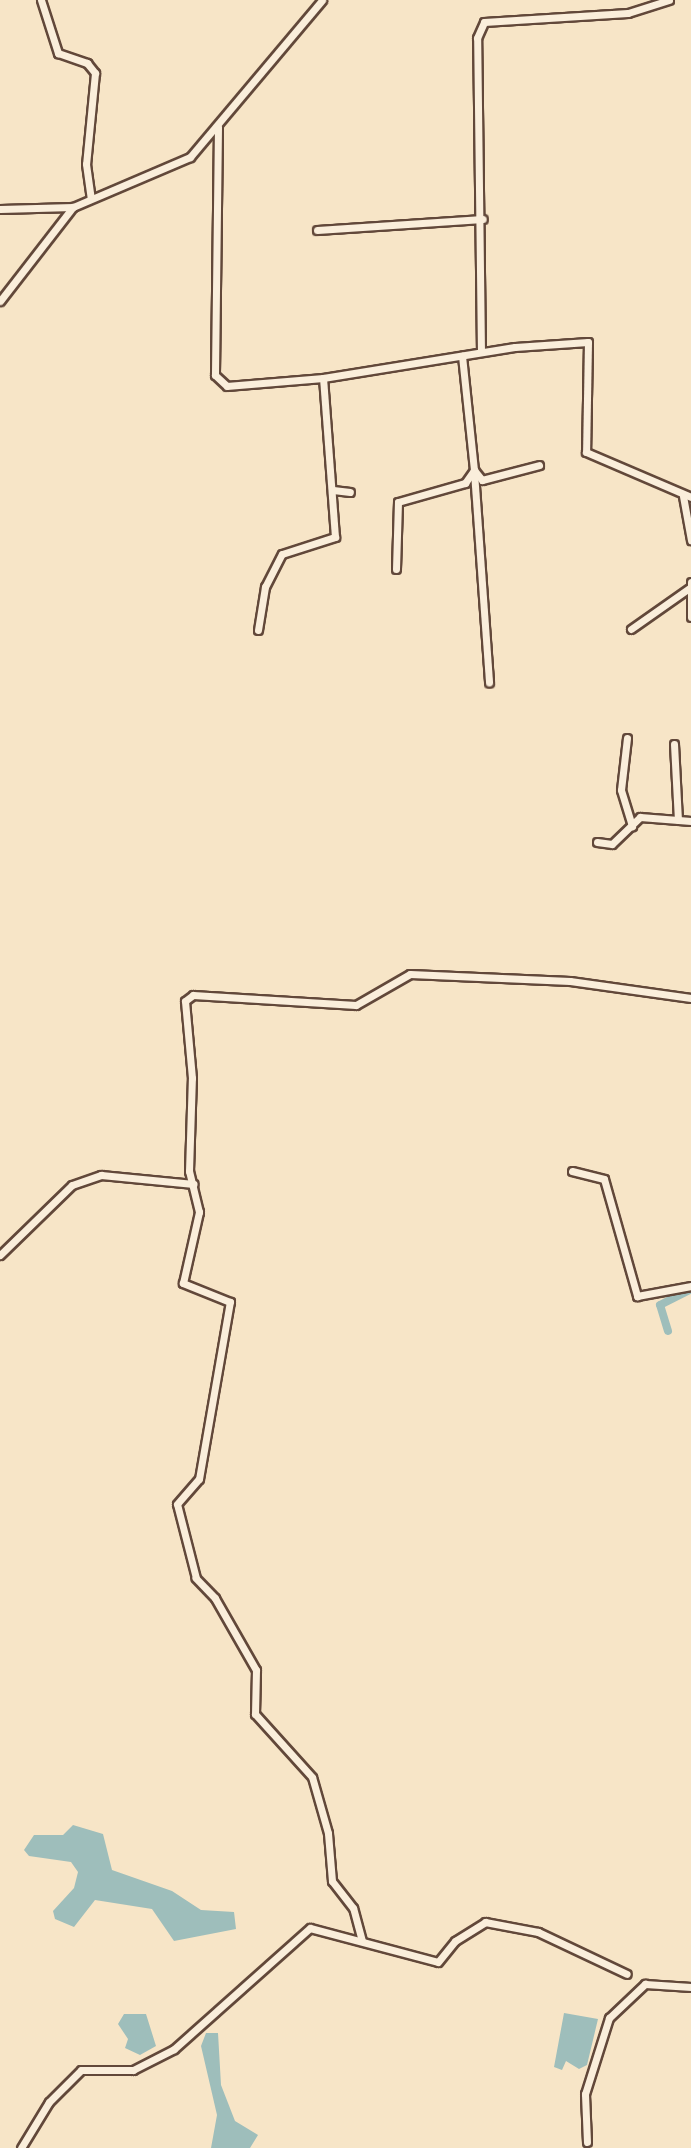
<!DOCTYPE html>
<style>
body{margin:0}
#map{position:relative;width:691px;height:2148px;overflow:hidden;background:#f7e5c7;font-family:"IM FELL DW Pica",serif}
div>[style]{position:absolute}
.water>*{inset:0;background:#9ebebb}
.canal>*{height:8px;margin:-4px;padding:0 4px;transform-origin:4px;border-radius:4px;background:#9ebebb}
.roads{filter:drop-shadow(2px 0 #62483a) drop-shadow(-2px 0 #62483a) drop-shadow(0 2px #62483a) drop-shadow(0 -2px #62483a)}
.minor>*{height:7px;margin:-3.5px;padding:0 3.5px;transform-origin:3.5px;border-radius:3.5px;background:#faeedb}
span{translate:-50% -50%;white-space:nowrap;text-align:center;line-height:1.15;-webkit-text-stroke:4.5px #faeedb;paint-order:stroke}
</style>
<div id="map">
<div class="water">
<i style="clip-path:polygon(73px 1825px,103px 1834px,112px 1870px,172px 1891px,201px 1910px,234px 1912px,236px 1929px,174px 1941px,152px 1909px,95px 1900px,74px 1927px,55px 1919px,53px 1911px,74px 1888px,78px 1872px,71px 1862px,29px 1856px,24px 1850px,34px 1835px,63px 1835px)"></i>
<i style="clip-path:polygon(564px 2013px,598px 2019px,587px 2065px,579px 2069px,566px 2061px,562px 2070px,554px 2067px)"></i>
<i style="clip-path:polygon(124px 2014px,146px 2014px,156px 2046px,140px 2055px,125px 2048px,128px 2039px,118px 2024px)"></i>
<i style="clip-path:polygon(206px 2033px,218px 2033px,221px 2085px,235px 2121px,258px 2135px,250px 2148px,211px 2148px,217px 2115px,201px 2046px)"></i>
</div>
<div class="canal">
<i style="left:668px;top:1331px;width:27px;rotate:-107deg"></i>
<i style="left:660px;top:1305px;width:35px;rotate:-27deg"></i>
</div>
<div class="roads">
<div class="minor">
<i style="left:41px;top:0;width:56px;rotate:72.2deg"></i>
<i style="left:58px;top:53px;width:31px;rotate:19deg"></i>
<i style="left:87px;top:63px;width:13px;rotate:51deg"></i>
<i style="left:95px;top:73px;width:91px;rotate:95.6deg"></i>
<i style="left:86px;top:164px;width:34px;rotate:82deg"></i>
<i style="left:218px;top:127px;width:248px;rotate:90.7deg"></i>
<i style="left:215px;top:375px;width:16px;rotate:43deg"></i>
<i style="left:227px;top:386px;width:96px;rotate:-4.8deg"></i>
<i style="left:0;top:209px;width:73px;rotate:-1.6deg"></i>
<i style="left:73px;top:207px;width:127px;rotate:-23.1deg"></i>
<i style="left:190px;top:157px;width:205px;rotate:-49.9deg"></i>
<i style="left:317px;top:230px;width:166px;rotate:-3.8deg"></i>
<i style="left:0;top:301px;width:119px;rotate:-52.2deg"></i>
<i style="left:481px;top:352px;width:314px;rotate:-90.7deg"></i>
<i style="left:477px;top:38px;width:17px;rotate:-66deg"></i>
<i style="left:484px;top:22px;width:144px;rotate:-3.6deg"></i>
<i style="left:628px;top:13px;width:43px;rotate:-17.6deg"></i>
<i style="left:474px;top:470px;width:13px;rotate:51deg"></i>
<i style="left:482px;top:480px;width:59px;rotate:-14.7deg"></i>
<i style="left:474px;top:472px;width:211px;rotate:85.9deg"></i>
<i style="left:333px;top:490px;width:17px;rotate:7deg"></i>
<i style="left:683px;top:496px;width:45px;rotate:79.7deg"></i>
<i style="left:396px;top:569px;width:67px;rotate:-88.3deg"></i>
<i style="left:398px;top:502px;width:70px;rotate:-15.8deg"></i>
<i style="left:465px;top:483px;width:16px;rotate:-55deg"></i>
<i style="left:474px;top:470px;width:115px;rotate:-96deg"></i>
<i style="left:691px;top:582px;width:35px;rotate:90deg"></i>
<i style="left:631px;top:629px;width:70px;rotate:-35.1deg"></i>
<i style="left:258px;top:630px;width:44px;rotate:-80.8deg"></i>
<i style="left:265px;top:587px;width:37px;rotate:-63deg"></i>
<i style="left:282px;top:554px;width:56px;rotate:-17.8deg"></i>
<i style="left:335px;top:537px;width:159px;rotate:-94.3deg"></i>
<i style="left:323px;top:378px;width:194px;rotate:-9.2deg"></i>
<i style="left:515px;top:347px;width:73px;rotate:-3.9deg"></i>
<i style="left:588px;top:342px;width:110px;rotate:91deg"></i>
<i style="left:586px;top:452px;width:114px;rotate:23.2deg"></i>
<i style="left:627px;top:738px;width:52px;rotate:96.6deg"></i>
<i style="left:621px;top:790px;width:38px;rotate:73deg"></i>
<i style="left:674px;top:744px;width:76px;rotate:87deg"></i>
<i style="left:597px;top:842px;width:15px;rotate:8deg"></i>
<i style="left:612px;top:844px;width:39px;rotate:-44deg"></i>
<i style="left:640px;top:817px;width:51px;rotate:4.5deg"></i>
<i style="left:572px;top:1171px;width:33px;rotate:14deg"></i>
<i style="left:604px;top:1179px;width:122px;rotate:74.2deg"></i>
<i style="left:637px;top:1296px;width:55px;rotate:-10.5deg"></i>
<i style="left:0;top:1255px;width:100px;rotate:-44.2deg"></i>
<i style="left:72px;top:1185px;width:31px;rotate:-19deg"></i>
<i style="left:101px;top:1175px;width:93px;rotate:5.5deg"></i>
<i style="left:362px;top:1941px;width:34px;rotate:-105deg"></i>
<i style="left:353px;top:1908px;width:34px;rotate:-128deg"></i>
<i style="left:332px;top:1881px;width:48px;rotate:-94.8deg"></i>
<i style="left:328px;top:1833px;width:58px;rotate:-105.9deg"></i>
<i style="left:312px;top:1777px;width:85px;rotate:-132.1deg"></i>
<i style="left:255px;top:1714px;width:44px;rotate:-88.7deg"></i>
<i style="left:256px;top:1670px;width:83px;rotate:-119.7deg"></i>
<i style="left:215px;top:1598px;width:28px;rotate:-134deg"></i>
<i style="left:196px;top:1578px;width:76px;rotate:-104.4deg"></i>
<i style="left:177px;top:1504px;width:33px;rotate:-49deg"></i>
<i style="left:199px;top:1479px;width:180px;rotate:-80.1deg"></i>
<i style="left:230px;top:1302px;width:51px;rotate:-158deg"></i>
<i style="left:183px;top:1283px;width:73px;rotate:-77.3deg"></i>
<i style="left:199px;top:1212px;width:42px;rotate:-103.7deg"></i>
<i style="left:189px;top:1171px;width:93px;rotate:-88.2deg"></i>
<i style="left:192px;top:1078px;width:77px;rotate:-95.2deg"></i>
<i style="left:185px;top:1001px;width:10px;rotate:-37deg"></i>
<i style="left:193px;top:995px;width:163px;rotate:3.5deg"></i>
<i style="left:356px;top:1005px;width:62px;rotate:-29.9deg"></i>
<i style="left:410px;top:974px;width:160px;rotate:2.5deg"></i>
<i style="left:570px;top:981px;width:122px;rotate:8deg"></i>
<i style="left:587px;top:2142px;width:48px;rotate:-92.4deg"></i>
<i style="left:585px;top:2094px;width:80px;rotate:-72.5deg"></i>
<i style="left:609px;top:2018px;width:50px;rotate:-43.4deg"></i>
<i style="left:645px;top:1984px;width:46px;rotate:3.7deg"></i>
<i style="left:21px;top:2148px;width:54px;rotate:-58.7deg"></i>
<i style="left:49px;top:2102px;width:45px;rotate:-45deg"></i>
<i style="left:81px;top:2070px;width:52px"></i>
<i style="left:133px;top:2070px;width:46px;rotate:-27.1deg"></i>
<i style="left:174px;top:2049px;width:182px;rotate:-41.7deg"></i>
<i style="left:310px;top:1928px;width:132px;rotate:14.9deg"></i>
<i style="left:438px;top:1962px;width:27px;rotate:-51deg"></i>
<i style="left:455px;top:1941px;width:36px;rotate:-32deg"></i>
<i style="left:485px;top:1922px;width:54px;rotate:10.7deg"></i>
<i style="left:538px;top:1932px;width:98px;rotate:25.3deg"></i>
</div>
</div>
</div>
